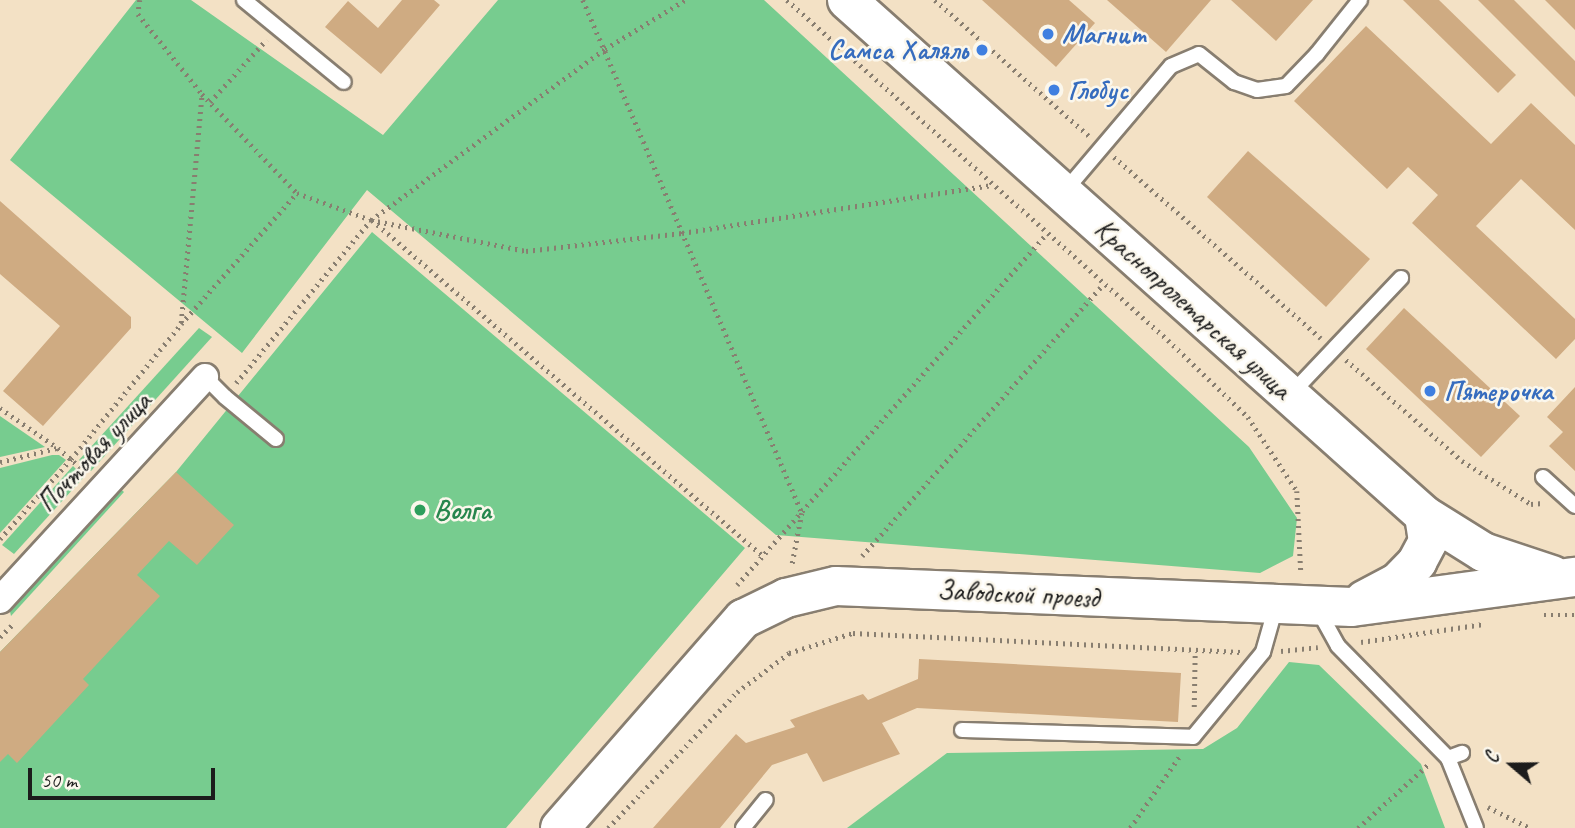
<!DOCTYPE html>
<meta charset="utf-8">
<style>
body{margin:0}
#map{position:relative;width:1575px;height:828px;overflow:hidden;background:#f3e1c5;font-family:Caveat,sans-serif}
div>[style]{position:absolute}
.green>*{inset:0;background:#77cc8f}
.building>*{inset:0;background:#cfab82}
.path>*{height:4.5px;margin-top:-2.25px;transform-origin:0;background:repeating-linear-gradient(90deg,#887e70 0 2px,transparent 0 7px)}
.roads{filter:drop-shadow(2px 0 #887e70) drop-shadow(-2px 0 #887e70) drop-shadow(0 2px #887e70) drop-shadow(0 -2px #887e70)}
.lane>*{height:14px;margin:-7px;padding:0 7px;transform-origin:7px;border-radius:7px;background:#fff}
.street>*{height:26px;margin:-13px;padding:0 13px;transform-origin:13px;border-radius:13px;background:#fff}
.secondary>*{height:38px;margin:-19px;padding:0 19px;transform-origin:19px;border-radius:19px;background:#fff}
.dots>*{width:19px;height:19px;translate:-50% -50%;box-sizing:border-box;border:4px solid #fbf7ec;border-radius:50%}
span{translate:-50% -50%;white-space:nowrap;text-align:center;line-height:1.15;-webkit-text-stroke:5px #fbf7ec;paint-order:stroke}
.shop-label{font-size:28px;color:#366cbe;font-weight:700}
.left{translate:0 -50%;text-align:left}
.right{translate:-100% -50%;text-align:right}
.street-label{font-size:28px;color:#1c1c1c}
.leisure-label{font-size:28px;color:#27864d;font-weight:700}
.north{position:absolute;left:1477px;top:730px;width:70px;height:70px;-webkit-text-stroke:5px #fbf7ec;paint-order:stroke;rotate:290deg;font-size:19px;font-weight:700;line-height:28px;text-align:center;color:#1c1c1c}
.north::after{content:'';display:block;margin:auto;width:24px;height:32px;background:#1c1c1c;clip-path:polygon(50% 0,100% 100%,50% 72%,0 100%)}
.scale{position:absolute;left:28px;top:768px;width:187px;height:32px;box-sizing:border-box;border:4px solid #1c1c1c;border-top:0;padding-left:9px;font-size:21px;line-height:24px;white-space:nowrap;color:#1c1c1c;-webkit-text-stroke:5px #fbf7ec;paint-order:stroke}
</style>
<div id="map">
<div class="green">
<i style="clip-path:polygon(136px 0,191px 0,383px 135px,498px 0,764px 0,1249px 447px,1297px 518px,1293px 556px,1260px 573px,776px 535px,367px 190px,242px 353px,10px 160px)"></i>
<i style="clip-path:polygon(372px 232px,745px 548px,506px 828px,0 828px,0 652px,176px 472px)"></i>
<i style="clip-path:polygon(199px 328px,212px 337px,91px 471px,79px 460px)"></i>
<i style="clip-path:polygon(0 416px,45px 447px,0 457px)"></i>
<i style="clip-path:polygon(52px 455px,59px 455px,66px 460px,0 533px,0 468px)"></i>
<i style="clip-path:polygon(73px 466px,84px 477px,14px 554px,2px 545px)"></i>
<i style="clip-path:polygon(116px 485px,124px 492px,11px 616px,8px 603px)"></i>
<i style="clip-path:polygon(1289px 662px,1319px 665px,1421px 764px,1445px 828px,847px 828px,947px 753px,1203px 749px,1237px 728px)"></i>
</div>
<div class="building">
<i style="clip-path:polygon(402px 0,434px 0,440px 5px,381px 74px,325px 27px,348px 1px,378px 28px)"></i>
<i style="clip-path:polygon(982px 0,1069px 0,1095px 23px,1056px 67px)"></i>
<i style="clip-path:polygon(1107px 0,1211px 0,1166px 52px)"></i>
<i style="clip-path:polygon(1231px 0,1313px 0,1276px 41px)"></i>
<i style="clip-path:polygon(1403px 0,1439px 0,1516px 75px,1498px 93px)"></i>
<i style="clip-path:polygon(1478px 0,1514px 0,1575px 61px,1575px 97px)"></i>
<i style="clip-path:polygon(1545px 0,1575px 0,1575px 30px)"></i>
<i style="clip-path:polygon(1366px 26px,1491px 144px,1531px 103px,1575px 145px,1575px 230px,1521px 179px,1476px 226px,1575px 319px,1575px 339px,1556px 359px,1412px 223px,1438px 195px,1408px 167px,1387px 189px,1294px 101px)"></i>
<i style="clip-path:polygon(1248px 151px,1370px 259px,1326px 307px,1207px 197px)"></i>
<i style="clip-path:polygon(0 201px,131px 317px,131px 328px,43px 426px,3px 391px,60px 326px,0 274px)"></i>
<i style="clip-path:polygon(1404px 308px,1520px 416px,1481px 457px,1366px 349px)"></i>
<i style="clip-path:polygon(1575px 387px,1575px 471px,1549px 446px,1563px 432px,1547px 417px)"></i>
<i style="clip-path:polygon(176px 472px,234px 525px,197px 565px,169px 541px,137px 575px,160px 596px,83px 679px,89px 685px,17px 763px,8px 754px,0 762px,0 652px)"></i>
<i style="clip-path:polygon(919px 659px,1181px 673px,1178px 722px,917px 708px,882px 723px,900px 754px,823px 782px,807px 753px,772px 765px,720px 828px,653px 828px,736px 734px,746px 743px,795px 727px,790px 720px,863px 694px,868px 700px,918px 679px)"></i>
</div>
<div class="path">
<i style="left:140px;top:0;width:14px;rotate:98deg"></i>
<i style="left:138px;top:14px;width:102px;rotate:51.3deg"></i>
<i style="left:202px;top:94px;width:137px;rotate:46.2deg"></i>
<i style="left:297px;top:193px;width:79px;rotate:20deg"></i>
<i style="left:371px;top:220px;width:158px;rotate:11.3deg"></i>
<i style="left:526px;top:251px;width:157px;rotate:-6.6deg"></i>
<i style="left:682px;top:233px;width:314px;rotate:-8.8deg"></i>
<i style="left:583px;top:0;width:558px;rotate:66.88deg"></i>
<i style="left:802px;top:513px;width:54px;rotate:100.7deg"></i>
<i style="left:787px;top:0;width:511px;rotate:41.75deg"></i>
<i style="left:1168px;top:340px;width:111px;rotate:43.9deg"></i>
<i style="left:1248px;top:417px;width:89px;rotate:56.5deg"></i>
<i style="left:1297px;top:491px;width:83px;rotate:87.2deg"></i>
<i style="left:935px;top:0;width:205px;rotate:41.4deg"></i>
<i style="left:210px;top:102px;width:84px;rotate:-47.9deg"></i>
<i style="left:1114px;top:157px;width:275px;rotate:41.2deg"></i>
<i style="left:372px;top:220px;width:516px;rotate:40.67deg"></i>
<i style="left:181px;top:323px;width:230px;rotate:-84.8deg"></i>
<i style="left:1346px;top:360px;width:154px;rotate:41deg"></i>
<i style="left:1462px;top:461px;width:81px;rotate:31.9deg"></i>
<i style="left:1531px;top:504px;width:12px;rotate:-5deg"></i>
<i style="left:236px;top:383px;width:212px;rotate:-50.4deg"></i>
<i style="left:371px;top:220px;width:290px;rotate:-36.2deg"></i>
<i style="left:605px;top:49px;width:94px;rotate:-31.5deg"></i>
<i style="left:0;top:408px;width:70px;rotate:34.6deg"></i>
<i style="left:58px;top:448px;width:37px;rotate:41deg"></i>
<i style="left:0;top:462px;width:59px;rotate:-13.8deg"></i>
<i style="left:0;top:539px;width:107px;rotate:-48.4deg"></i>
<i style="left:71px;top:459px;width:174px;rotate:-50.8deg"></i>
<i style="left:181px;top:324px;width:175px;rotate:-48.5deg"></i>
<i style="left:862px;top:556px;width:363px;rotate:-48.4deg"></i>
<i style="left:737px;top:585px;width:468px;rotate:-48.6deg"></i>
<i style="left:1544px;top:615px;width:31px"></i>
<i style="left:0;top:637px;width:20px;rotate:-45deg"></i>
<i style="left:1361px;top:642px;width:124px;rotate:-8.3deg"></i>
<i style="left:1281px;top:651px;width:37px;rotate:-6deg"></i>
<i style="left:1194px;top:707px;width:56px;rotate:-89deg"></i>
<i style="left:1488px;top:807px;width:47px;rotate:26.6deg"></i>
<i style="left:608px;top:828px;width:187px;rotate:-46.5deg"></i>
<i style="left:737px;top:692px;width:65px;rotate:-36.9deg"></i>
<i style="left:789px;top:653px;width:67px;rotate:-17.4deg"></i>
<i style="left:853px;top:633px;width:388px;rotate:2.8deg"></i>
<i style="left:1130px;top:828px;width:90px;rotate:-55.4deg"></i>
<i style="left:1358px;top:828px;width:97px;rotate:-42.1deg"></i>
</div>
<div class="roads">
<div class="lane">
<i style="left:244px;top:0;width:129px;rotate:39.4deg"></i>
<i style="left:1064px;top:192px;width:165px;rotate:-49.7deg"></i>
<i style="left:1171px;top:66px;width:30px;rotate:-23deg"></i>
<i style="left:1199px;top:54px;width:45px;rotate:38.7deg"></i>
<i style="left:1234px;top:82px;width:24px;rotate:19deg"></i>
<i style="left:1257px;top:90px;width:29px;rotate:-8deg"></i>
<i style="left:1286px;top:86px;width:45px;rotate:-45.9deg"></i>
<i style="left:1317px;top:54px;width:69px;rotate:-51.5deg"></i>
<i style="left:205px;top:377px;width:28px;rotate:45deg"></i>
<i style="left:225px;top:397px;width:66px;rotate:39.5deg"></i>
<i style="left:1291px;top:394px;width:160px;rotate:-46.5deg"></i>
<i style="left:1543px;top:477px;width:43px;rotate:42.2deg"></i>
<i style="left:1317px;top:608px;width:43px;rotate:61.1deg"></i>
<i style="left:1338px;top:646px;width:157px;rotate:45.5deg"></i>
<i style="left:1448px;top:758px;width:75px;rotate:68.2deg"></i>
<i style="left:962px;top:730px;width:231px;rotate:1.7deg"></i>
<i style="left:1193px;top:737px;width:110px;rotate:-50.5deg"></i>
<i style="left:1263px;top:652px;width:48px;rotate:-74.2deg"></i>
<i style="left:1448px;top:758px;width:15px;rotate:-20deg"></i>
<i style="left:743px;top:828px;width:36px;rotate:-51deg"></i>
</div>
<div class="street">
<i style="left:0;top:600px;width:303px;rotate:-47.4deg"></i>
</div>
<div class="secondary">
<i style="left:847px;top:0;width:773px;rotate:41.75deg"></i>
<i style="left:1424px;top:515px;width:70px;rotate:32.1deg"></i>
<i style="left:1483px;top:552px;width:73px;rotate:18.4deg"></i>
<i style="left:1364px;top:600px;width:38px;rotate:-28deg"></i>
<i style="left:1398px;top:582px;width:28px;rotate:-46deg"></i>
<i style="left:1417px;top:562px;width:24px;rotate:-62deg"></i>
<i style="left:1428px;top:541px;width:26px;rotate:-99deg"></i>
<i style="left:560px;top:828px;width:278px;rotate:-48.8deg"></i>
<i style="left:743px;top:619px;width:48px;rotate:-26deg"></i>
<i style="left:786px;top:598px;width:51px;rotate:-13.5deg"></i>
<i style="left:836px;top:586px;width:516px;rotate:2.33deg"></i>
<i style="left:1352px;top:607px;width:225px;rotate:-7.7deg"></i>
</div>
</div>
<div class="dots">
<i style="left:1048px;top:34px;background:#3f7fe0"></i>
<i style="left:982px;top:50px;background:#3f7fe0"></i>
<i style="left:1054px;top:90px;background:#3f7fe0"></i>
<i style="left:1430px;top:391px;background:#3f7fe0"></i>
<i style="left:420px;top:510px;background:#2e9e5b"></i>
</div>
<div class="shop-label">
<span class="left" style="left:1062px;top:34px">Магнит</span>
<span class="right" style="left:968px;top:50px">Самса Халяль</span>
<span class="left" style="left:1068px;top:90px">Глобус</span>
<span class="left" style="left:1444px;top:391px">Пятерочка</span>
</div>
<div class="street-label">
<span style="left:1193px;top:309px;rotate:42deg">Краснопролетарская улица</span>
<span style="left:94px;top:452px;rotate:-47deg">Почтовая улица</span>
<span style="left:1018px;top:594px;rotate:3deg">Заводской проезд</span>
</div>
<div class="leisure-label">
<span class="left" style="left:434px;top:510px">Волга</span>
</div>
<div class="north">С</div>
<div class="scale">50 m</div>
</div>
